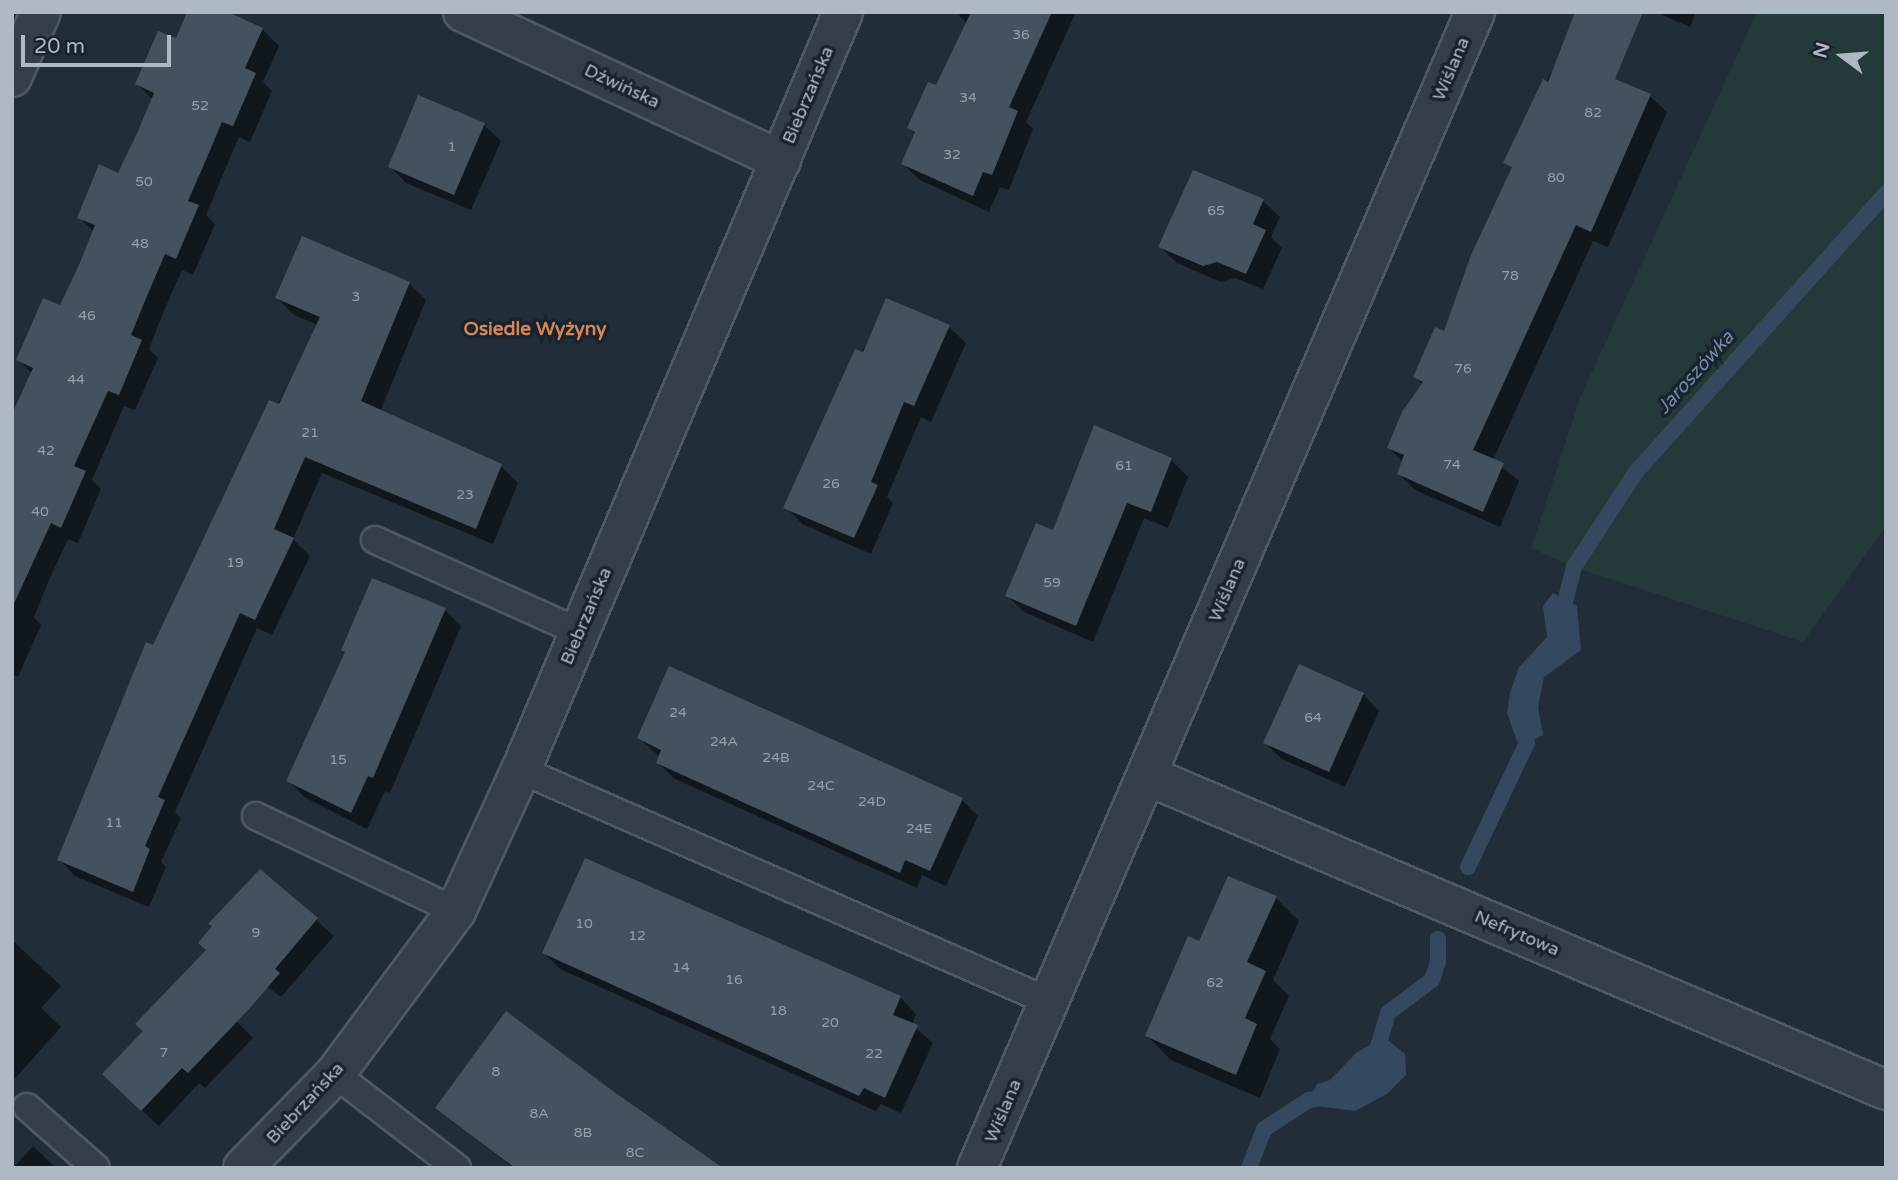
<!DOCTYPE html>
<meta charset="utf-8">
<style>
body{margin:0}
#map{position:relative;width:1898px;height:1180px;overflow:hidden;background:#212d38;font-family:"Varela Round",sans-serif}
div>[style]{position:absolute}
.green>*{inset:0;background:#243a3a}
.water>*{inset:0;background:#344960}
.shadow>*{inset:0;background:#0007}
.stream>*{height:16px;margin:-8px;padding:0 8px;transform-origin:8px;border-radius:8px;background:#344960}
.building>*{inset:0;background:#445260}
.roads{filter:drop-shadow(2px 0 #4f5963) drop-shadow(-2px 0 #4f5963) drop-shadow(0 2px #4f5963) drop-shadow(0 -2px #4f5963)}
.service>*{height:26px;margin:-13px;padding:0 13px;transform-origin:13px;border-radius:13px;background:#343e49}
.minor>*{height:38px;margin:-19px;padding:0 19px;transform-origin:19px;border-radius:19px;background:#343e49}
span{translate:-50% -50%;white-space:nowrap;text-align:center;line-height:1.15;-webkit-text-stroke:7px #1a232d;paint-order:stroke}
.number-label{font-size:14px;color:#949fac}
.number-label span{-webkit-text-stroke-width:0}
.street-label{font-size:18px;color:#afb9c5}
.neighbourhood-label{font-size:19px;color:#d4875b;font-weight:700}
.water-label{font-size:19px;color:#6f8caa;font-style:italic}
.frame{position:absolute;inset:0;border:14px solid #afb9c5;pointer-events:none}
.north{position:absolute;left:1807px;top:21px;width:70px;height:70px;-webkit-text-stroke:5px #1a232d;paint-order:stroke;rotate:286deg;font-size:19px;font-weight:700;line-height:28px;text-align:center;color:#afb9c5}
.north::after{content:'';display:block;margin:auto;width:24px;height:32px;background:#afb9c5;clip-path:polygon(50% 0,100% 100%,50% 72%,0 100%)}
.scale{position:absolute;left:21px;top:35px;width:150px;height:32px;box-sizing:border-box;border:4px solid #afb9c5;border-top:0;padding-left:9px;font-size:21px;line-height:24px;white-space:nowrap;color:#afb9c5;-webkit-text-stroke:5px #1a232d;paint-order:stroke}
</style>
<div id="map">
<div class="green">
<i style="clip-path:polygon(1757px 12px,1886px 12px,1886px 526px,1803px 642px,1574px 567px,1531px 548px,1580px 398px)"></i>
</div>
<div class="water">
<i style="clip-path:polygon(1553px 593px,1577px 606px,1581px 650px,1544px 677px,1538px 707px,1543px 735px,1527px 743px,1517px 741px,1507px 713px,1510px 693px,1519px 667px,1547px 637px,1543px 606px)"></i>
<i style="clip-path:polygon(1377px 1041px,1389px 1041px,1405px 1054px,1406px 1075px,1387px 1094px,1355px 1111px,1317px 1106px,1309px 1100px,1317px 1084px,1330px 1080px,1357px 1052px)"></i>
</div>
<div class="shadow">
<i style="clip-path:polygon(956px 12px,1076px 12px,1026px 122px,1033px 129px,1009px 190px,1000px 187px,989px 212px,920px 180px,903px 164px,916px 135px,909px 128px,937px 87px,968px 24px)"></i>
<i style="clip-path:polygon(1655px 12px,1696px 12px,1690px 27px)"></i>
<i style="clip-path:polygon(262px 29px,279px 46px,263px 82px,272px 91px,250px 142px,239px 137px,221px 179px,206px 215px,215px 224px,193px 275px,182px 270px,163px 313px,149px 349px,158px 358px,135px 410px,124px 406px,92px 480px,101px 489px,78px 543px,68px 539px,49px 580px,34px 617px,41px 625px,18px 677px,12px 674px,12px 418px,32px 373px,18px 360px,61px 307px,94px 232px,79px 217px,119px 175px,153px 100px,137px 84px,177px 41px)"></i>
<i style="clip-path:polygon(1559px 57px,1650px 96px,1667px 112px,1608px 247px,1593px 241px,1493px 460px,1519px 481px,1500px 527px,1415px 490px,1399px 474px,1403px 462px,1389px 448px,1423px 385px,1415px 377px,1445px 333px,1513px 169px,1506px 162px)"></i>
<i style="clip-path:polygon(419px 97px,484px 125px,501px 141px,471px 210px,406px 183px,390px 166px)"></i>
<i style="clip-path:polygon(1263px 201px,1280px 217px,1271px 237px,1282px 248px,1263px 289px,1235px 278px,1221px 282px,1177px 263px,1160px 247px)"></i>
<i style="clip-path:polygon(409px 283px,426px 300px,380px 412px,501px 466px,518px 483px,493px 544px,322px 473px,293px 539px,310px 556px,272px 635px,257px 628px,175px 812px,181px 818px,161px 862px,166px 867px,149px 907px,75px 876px,59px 859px,154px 648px,318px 325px,294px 315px,277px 298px)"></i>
<i style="clip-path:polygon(887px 301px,949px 327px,966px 343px,931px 422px,921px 417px,887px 497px,893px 503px,871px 554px,802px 524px,786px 507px)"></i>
<i style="clip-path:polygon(1095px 427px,1171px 460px,1188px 477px,1168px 528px,1144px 518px,1093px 642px,1024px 612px,1007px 595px,1054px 532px)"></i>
<i style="clip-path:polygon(445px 610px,461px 626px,390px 793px,385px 791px,367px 829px,304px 797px,288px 780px)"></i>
<i style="clip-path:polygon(1363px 694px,1379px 711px,1345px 787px,1282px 759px,1265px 743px)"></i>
<i style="clip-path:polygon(639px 738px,962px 800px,978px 816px,946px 886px,922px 875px,917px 888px,675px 779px,658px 763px,660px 757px)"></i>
<i style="clip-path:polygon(260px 871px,334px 936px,281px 997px,256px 979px)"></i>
<i style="clip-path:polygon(1276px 898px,1299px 921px,1273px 980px,1289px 996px,1270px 1039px,1280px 1049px,1260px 1098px,1171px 1060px,1147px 1036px,1200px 943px)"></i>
<i style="clip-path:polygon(12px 940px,61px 986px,41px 1008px,61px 1027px,12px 1082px)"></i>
<i style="clip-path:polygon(544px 953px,900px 997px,916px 1014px,912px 1025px,933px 1043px,901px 1113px,881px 1104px,876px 1111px,560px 969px)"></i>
<i style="clip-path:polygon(237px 1022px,253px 1038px,205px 1088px,199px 1083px,159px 1126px,121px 1091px)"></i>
<i style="clip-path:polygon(438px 1108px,717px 1168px,513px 1168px)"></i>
<i style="clip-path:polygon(33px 1146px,56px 1168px,13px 1168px)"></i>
</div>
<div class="stream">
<i style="left:1561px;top:617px;width:52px;rotate:-75.4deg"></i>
<i style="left:1574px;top:567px;width:113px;rotate:-56.9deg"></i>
<i style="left:1636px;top:472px;width:375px;rotate:-48.1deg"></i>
<i style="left:1468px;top:867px;width:137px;rotate:-64.6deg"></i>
<i style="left:1527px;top:743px;width:19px;rotate:-102deg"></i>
<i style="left:1374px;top:1060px;width:49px;rotate:-73.4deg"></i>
<i style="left:1388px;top:1013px;width:55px;rotate:-36.9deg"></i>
<i style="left:1432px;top:980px;width:19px;rotate:-72deg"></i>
<i style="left:1438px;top:962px;width:23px;rotate:-90deg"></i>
<i style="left:1249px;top:1168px;width:42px;rotate:-69deg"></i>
<i style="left:1264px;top:1129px;width:54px;rotate:-32.8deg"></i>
<i style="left:1309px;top:1100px;width:21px;rotate:-8deg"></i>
</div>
<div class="building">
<i style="clip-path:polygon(187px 12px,228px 12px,263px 28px,245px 68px,256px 73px,233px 126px,222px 122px,205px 162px,188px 201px,199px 205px,176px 259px,165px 254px,147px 296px,131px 335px,142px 340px,119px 395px,108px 391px,74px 466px,86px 471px,61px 528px,51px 523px,12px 608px,12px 414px,33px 368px,16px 360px,43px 298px,60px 305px,79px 265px,95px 225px,77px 218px,99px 164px,118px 173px,138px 131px,154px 93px,135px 84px,158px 31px,176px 38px)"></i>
<i style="clip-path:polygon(971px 12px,1052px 12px,1009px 107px,1018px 111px,992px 175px,983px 172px,973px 196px,901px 164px,915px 132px,907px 128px,928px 82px,936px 85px)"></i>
<i style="clip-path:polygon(1575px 12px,1643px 12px,1615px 79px,1651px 94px,1591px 232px,1576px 225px,1473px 450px,1504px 463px,1483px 512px,1397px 474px,1404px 455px,1387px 448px,1402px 412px,1423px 382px,1413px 377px,1435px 327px,1444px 331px,1471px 255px,1512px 167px,1503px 163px,1543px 79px,1548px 82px)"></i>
<i style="clip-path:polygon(418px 95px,485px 123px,454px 195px,388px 167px)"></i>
<i style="clip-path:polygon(1193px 170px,1264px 199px,1253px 224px,1266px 230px,1246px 274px,1217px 262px,1203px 266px,1158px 247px)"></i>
<i style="clip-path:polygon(302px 236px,410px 282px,361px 401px,502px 464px,476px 529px,305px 457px,274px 529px,294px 538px,255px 620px,240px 613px,158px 797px,165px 800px,145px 846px,150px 849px,133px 892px,57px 860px,146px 642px,153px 645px,269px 400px,279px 404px,320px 317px,275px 298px)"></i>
<i style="clip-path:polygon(886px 298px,950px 325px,914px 406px,904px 402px,871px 482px,878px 485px,854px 538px,783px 508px,855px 349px,863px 352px)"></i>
<i style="clip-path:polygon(1094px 425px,1172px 458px,1151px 512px,1127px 503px,1076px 626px,1005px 596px,1036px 523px,1053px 530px)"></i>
<i style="clip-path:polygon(372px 578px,446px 608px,373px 778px,368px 776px,351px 813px,286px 781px,345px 652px,341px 650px)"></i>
<i style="clip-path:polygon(1299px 664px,1364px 693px,1329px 772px,1263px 743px)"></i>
<i style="clip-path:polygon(669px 666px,963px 798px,930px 871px,905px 860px,900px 873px,656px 763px,661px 750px,637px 738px)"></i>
<i style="clip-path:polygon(585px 858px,901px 996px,893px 1015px,918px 1025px,885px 1098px,864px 1088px,859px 1096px,542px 953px)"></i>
<i style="clip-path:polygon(260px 869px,318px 918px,275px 969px,280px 973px,250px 1008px,188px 1073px,182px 1068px,141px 1111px,102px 1074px,143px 1031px,135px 1024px,206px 950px,198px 943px,212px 926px,208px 924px)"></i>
<i style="clip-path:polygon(1228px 876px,1277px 896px,1247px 962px,1266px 971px,1245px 1018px,1257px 1024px,1236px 1075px,1145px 1036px,1188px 936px,1199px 941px)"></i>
<i style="clip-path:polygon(506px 1011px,617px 1094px,723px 1168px,515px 1168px,435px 1108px)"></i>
</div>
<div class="roads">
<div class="service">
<i style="left:375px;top:540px;width:225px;rotate:24.2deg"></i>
<i style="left:521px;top:770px;width:578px;rotate:23.68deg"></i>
<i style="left:256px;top:816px;width:221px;rotate:25.4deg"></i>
<i style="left:335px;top:1074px;width:154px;rotate:37.6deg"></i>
<i style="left:27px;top:1107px;width:92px;rotate:41.5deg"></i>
</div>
<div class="minor">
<i style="left:463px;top:12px;width:351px;rotate:25deg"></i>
<i style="left:12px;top:77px;width:71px;rotate:-66deg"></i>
<i style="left:1148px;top:776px;width:802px;rotate:23.05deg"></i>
<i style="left:243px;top:1168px;width:132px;rotate:-45.6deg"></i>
<i style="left:335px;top:1074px;width:203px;rotate:-53.4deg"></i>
<i style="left:456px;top:911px;width:155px;rotate:-65.3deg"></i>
<i style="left:521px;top:770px;width:824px;rotate:-66.98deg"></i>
<i style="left:977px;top:1168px;width:1259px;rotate:-66.69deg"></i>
</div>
</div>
<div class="number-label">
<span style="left:1021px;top:35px">36</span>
<span style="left:968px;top:98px">34</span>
<span style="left:200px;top:106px">52</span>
<span style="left:1593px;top:113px">82</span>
<span style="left:452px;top:147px">1</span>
<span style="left:952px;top:155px">32</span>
<span style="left:1556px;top:178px">80</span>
<span style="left:144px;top:182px">50</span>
<span style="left:1216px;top:211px">65</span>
<span style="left:140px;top:244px">48</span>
<span style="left:1510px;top:276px">78</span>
<span style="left:356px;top:297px">3</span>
<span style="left:87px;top:316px">46</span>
<span style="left:1463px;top:369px">76</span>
<span style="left:76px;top:380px">44</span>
<span style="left:310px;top:433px">21</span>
<span style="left:46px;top:451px">42</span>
<span style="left:1452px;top:465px">74</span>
<span style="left:1124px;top:466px">61</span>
<span style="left:831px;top:484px">26</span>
<span style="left:465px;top:495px">23</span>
<span style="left:40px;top:512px">40</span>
<span style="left:235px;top:563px">19</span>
<span style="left:1052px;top:583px">59</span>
<span style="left:678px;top:713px">24</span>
<span style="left:1313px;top:718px">64</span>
<span style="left:724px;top:742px">24A</span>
<span style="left:776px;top:758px">24B</span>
<span style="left:338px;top:760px">15</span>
<span style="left:821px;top:786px">24C</span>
<span style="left:872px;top:802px">24D</span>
<span style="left:114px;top:823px">11</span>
<span style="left:919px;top:829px">24E</span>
<span style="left:584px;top:924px">10</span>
<span style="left:256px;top:933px">9</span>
<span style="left:637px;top:936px">12</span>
<span style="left:681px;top:968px">14</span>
<span style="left:734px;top:980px">16</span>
<span style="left:1215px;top:983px">62</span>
<span style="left:778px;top:1011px">18</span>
<span style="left:830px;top:1023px">20</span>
<span style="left:164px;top:1053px">7</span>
<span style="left:874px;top:1054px">22</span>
<span style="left:496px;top:1072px">8</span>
<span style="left:539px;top:1114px">8A</span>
<span style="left:583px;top:1133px">8B</span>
<span style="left:635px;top:1153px">8C</span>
</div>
<div class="street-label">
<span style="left:1451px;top:69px;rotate:-67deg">Wiślana</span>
<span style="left:622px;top:86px;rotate:25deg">Dźwińska</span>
<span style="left:808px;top:95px;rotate:-67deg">Biebrzańska</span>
<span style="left:1227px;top:590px;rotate:-67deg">Wiślana</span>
<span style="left:586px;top:616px;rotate:-67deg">Biebrzańska</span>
<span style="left:1517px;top:933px;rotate:23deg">Nefrytowa</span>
<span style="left:305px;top:1103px;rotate:-47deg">Biebrzańska</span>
<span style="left:1003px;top:1111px;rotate:-67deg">Wiślana</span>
</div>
<div class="neighbourhood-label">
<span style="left:535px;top:330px">Osiedle Wyżyny</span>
</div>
<div class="water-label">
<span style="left:1696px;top:373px;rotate:-48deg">Jaroszówka</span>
</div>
<div class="frame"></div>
<div class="north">N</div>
<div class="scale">20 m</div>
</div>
